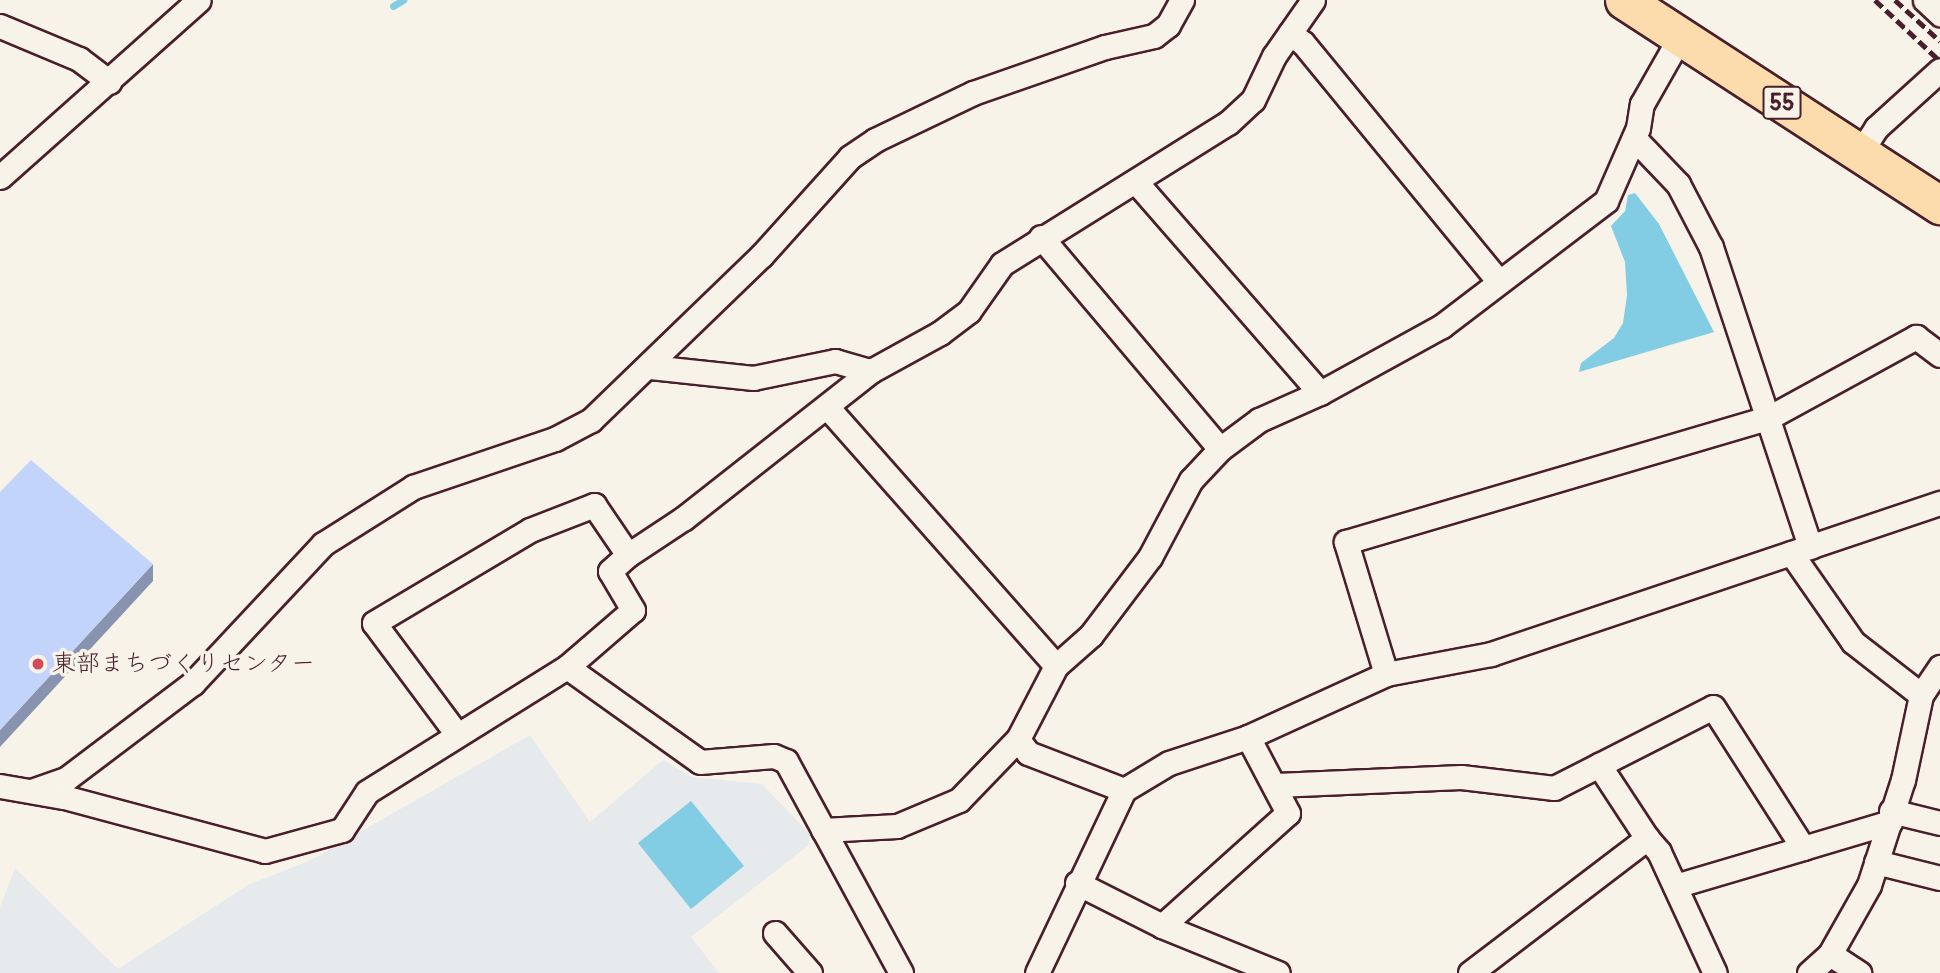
<!DOCTYPE html>
<meta charset="utf-8">
<style>
body{margin:0}
#map{position:relative;width:1940px;height:973px;overflow:hidden;background:#f7f3e8;font-family:Pangolin,"Klee One",sans-serif}
div>[style]{position:absolute}
.built>*{inset:0;background:#e7eaed}
.water>*{inset:0;background:#82cde3}
.stream>*{height:7px;margin:-3.5px;padding:0 3.5px;transform-origin:3.5px;border-radius:3.5px;background:#82cde3}
.roads{filter:drop-shadow(2px 0 #4a1f2b) drop-shadow(-2px 0 #4a1f2b) drop-shadow(0 2px #4a1f2b) drop-shadow(0 -2px #4a1f2b)}
.minor>*{height:23px;margin:-11.5px;padding:0 11.5px;transform-origin:11.5px;border-radius:11.5px;background:#f7f3e8}
.primary>*{height:37px;margin:-18.5px;padding:0 18.5px;transform-origin:18.5px;border-radius:18.5px;background:#fcdcac}
.rail>*{height:5px;margin-top:-2.5px;transform-origin:0;background:repeating-linear-gradient(90deg,#4a1f2b 0 10px,transparent 0 15px)}
.shaded-wall>*{inset:0;background:#8894af}
.building>*{inset:0;background:#c3d4fa}
.dots>*{width:19px;height:19px;translate:-50% -50%;box-sizing:border-box;border:4px solid #f7f3e8;border-radius:50%}
span{translate:-50% -50%;white-space:nowrap;text-align:center;line-height:1.15;-webkit-text-stroke:7px #f7f3e8;paint-order:stroke}
.shield-label span{padding:2px 5px;background:#f7f3e8;border:2px solid;border-radius:5px;-webkit-text-stroke-width:0}
.shield-label{font-size:23px;color:#4a1f2b;font-weight:700}
.poi-label{font-size:24px;color:#4a1f2b}
.left{translate:0 -50%;text-align:left}
</style>
<div id="map">
<div class="built">
<i style="clip-path:polygon(530px 735px,590px 822px,663px 760px,692px 777px,762px 784px,810px 834px,809px 845px,691px 937px,719px 973px,0 973px,0 907px,15px 868px,118px 969px,248px 885px,311px 860px)"></i>
</div>
<div class="water">
<i style="clip-path:polygon(1635px 193px,1659px 224px,1714px 332px,1579px 372px,1581px 363px,1614px 338px,1623px 323px,1627px 295px,1625px 262px,1611px 226px,1625px 211px,1628px 195px)"></i>
<i style="clip-path:polygon(691px 801px,744px 866px,691px 909px,638px 843px)"></i>
</div>
<div class="stream">
<i style="left:393px;top:6px;width:12px;rotate:-31deg"></i>
</div>
<div class="roads">
<div class="minor">
<i style="left:1925px;top:0;width:21px;rotate:43deg"></i>
<i style="left:0;top:26px;width:86px;rotate:22.7deg"></i>
<i style="left:79px;top:59px;width:38px;rotate:37deg"></i>
<i style="left:1290px;top:33px;width:16px;rotate:38deg"></i>
<i style="left:1303px;top:43px;width:306px;rotate:50.6deg"></i>
<i style="left:1634px;top:138px;width:64px;rotate:46.3deg"></i>
<i style="left:1678px;top:184px;width:71px;rotate:62.4deg"></i>
<i style="left:1711px;top:247px;width:316px;rotate:71.7deg"></i>
<i style="left:1860px;top:153px;width:30px;rotate:-57deg"></i>
<i style="left:1876px;top:128px;width:86px;rotate:-42.2deg"></i>
<i style="left:0;top:177px;width:266px;rotate:-41.7deg"></i>
<i style="left:1136px;top:182px;width:280px;rotate:48.9deg"></i>
<i style="left:1041px;top:237px;width:277px;rotate:49.8deg"></i>
<i style="left:650px;top:367px;width:104px;rotate:6.1deg"></i>
<i style="left:753px;top:378px;width:84px;rotate:-11.7deg"></i>
<i style="left:835px;top:361px;width:37px;rotate:16deg"></i>
<i style="left:828px;top:408px;width:344px;rotate:48.5deg"></i>
<i style="left:1791px;top:553px;width:108px;rotate:55.1deg"></i>
<i style="left:1853px;top:642px;width:86px;rotate:37.9deg"></i>
<i style="left:567px;top:667px;width:163px;rotate:35.5deg"></i>
<i style="left:700px;top:762px;width:74px;rotate:-4.6deg"></i>
<i style="left:774px;top:756px;width:13px;rotate:23deg"></i>
<i style="left:786px;top:761px;width:241px;rotate:61.5deg"></i>
<i style="left:1386px;top:674px;width:138px;rotate:-106.9deg"></i>
<i style="left:1346px;top:542px;width:440px;rotate:-16.4deg"></i>
<i style="left:1768px;top:418px;width:169px;rotate:-28.7deg"></i>
<i style="left:1916px;top:337px;width:30px;rotate:37deg"></i>
<i style="left:456px;top:733px;width:137px;rotate:-126.7deg"></i>
<i style="left:374px;top:623px;width:182px;rotate:-30.8deg"></i>
<i style="left:530px;top:530px;width:69px;rotate:-21.3deg"></i>
<i style="left:594px;top:505px;width:60px;rotate:55.8deg"></i>
<i style="left:1599px;top:765px;width:87px;rotate:56.7deg"></i>
<i style="left:1276px;top:785px;width:185px;rotate:-2.5deg"></i>
<i style="left:1461px;top:777px;width:94px;rotate:6.7deg"></i>
<i style="left:1554px;top:788px;width:178px;rotate:-27deg"></i>
<i style="left:1713px;top:707px;width:167px;rotate:57.4deg"></i>
<i style="left:1803px;top:848px;width:91px;rotate:-16.6deg"></i>
<i style="left:0;top:786px;width:65px;rotate:9.8deg"></i>
<i style="left:64px;top:797px;width:208px;rotate:15deg"></i>
<i style="left:265px;top:851px;width:80px;rotate:-15.3deg"></i>
<i style="left:342px;top:830px;width:45px;rotate:-56.7deg"></i>
<i style="left:367px;top:792px;width:236px;rotate:-32deg"></i>
<i style="left:567px;top:667px;width:87px;rotate:-40.8deg"></i>
<i style="left:633px;top:610px;width:45px;rotate:-120.5deg"></i>
<i style="left:610px;top:571px;width:24px;rotate:-42deg"></i>
<i style="left:628px;top:555px;width:67px;rotate:-33.5deg"></i>
<i style="left:684px;top:518px;width:238px;rotate:-38.2deg"></i>
<i style="left:871px;top:371px;width:79px;rotate:-28.8deg"></i>
<i style="left:940px;top:333px;width:36px;rotate:-37deg"></i>
<i style="left:969px;top:311px;width:57px;rotate:-54.9deg"></i>
<i style="left:1002px;top:264px;width:266px;rotate:-32deg"></i>
<i style="left:1228px;top:123px;width:34px;rotate:-43deg"></i>
<i style="left:1253px;top:100px;width:49px;rotate:-64.5deg"></i>
<i style="left:1274px;top:56px;width:68px;rotate:-55.1deg"></i>
<i style="left:1124px;top:790px;width:103px;rotate:-158.9deg"></i>
<i style="left:1028px;top:753px;width:17px;rotate:-126deg"></i>
<i style="left:1018px;top:739px;width:82px;rotate:-62.5deg"></i>
<i style="left:1056px;top:666px;width:47px;rotate:-41.5deg"></i>
<i style="left:1091px;top:635px;width:98px;rotate:-52.9deg"></i>
<i style="left:1150px;top:557px;width:87px;rotate:-62deg"></i>
<i style="left:1191px;top:480px;width:42px;rotate:-46.9deg"></i>
<i style="left:1220px;top:449px;width:49px;rotate:-36.6deg"></i>
<i style="left:1259px;top:420px;width:67px;rotate:-23.9deg"></i>
<i style="left:1320px;top:393px;width:139px;rotate:-28.8deg"></i>
<i style="left:1442px;top:326px;width:206px;rotate:-37.3deg"></i>
<i style="left:1606px;top:201px;width:80px;rotate:-66.3deg"></i>
<i style="left:1638px;top:128px;width:24px;rotate:-81deg"></i>
<i style="left:1642px;top:104px;width:77px;rotate:-60.4deg"></i>
<i style="left:31px;top:791px;width:37px;rotate:-19deg"></i>
<i style="left:66px;top:779px;width:159px;rotate:-37.1deg"></i>
<i style="left:193px;top:683px;width:190px;rotate:-46.9deg"></i>
<i style="left:323px;top:544px;width:107px;rotate:-32.3deg"></i>
<i style="left:413px;top:487px;width:150px;rotate:-18.7deg"></i>
<i style="left:555px;top:439px;width:41px;rotate:-27.8deg"></i>
<i style="left:591px;top:420px;width:236px;rotate:-44deg"></i>
<i style="left:761px;top:256px;width:133px;rotate:-48deg"></i>
<i style="left:850px;top:157px;width:30px;rotate:-34deg"></i>
<i style="left:875px;top:140px;width:109px;rotate:-25.6deg"></i>
<i style="left:973px;top:93px;width:140px;rotate:-19.2deg"></i>
<i style="left:1105px;top:47px;width:50px;rotate:-12.7deg"></i>
<i style="left:1154px;top:36px;width:18px;rotate:-38deg"></i>
<i style="left:1168px;top:25px;width:29px;rotate:-61deg"></i>
<i style="left:1891px;top:811px;width:50px;rotate:13.8deg"></i>
<i style="left:823px;top:830px;width:74px;rotate:-3.1deg"></i>
<i style="left:897px;top:826px;width:67px;rotate:-22.8deg"></i>
<i style="left:959px;top:800px;width:85px;rotate:-46deg"></i>
<i style="left:1876px;top:862px;width:66px;rotate:14deg"></i>
<i style="left:1077px;top:883px;width:95px;rotate:26.8deg"></i>
<i style="left:1162px;top:926px;width:125px;rotate:22.1deg"></i>
<i style="left:1675px;top:886px;width:134px;rotate:-16.5deg"></i>
<i style="left:1162px;top:926px;width:169px;rotate:-41.9deg"></i>
<i style="left:1288px;top:813px;width:86px;rotate:-117.8deg"></i>
<i style="left:775px;top:933px;width:53px;rotate:48.8deg"></i>
<i style="left:1830px;top:954px;width:35px;rotate:33deg"></i>
<i style="left:1037px;top:973px;width:203px;rotate:-64.6deg"></i>
<i style="left:1124px;top:790px;width:52px;rotate:-31deg"></i>
<i style="left:1169px;top:763px;width:83px;rotate:-18.2deg"></i>
<i style="left:1248px;top:737px;width:152px;rotate:-24.5deg"></i>
<i style="left:1386px;top:674px;width:107px;rotate:-10.8deg"></i>
<i style="left:1491px;top:654px;width:474px;rotate:-18.6deg"></i>
<i style="left:1470px;top:973px;width:223px;rotate:-37.3deg"></i>
<i style="left:1647px;top:838px;width:18px;rotate:49deg"></i>
<i style="left:1659px;top:852px;width:133px;rotate:65.2deg"></i>
<i style="left:1809px;top:973px;width:28px;rotate:-42deg"></i>
<i style="left:1830px;top:954px;width:79px;rotate:-60.5deg"></i>
<i style="left:1869px;top:885px;width:110px;rotate:-72.1deg"></i>
<i style="left:1903px;top:780px;width:87px;rotate:-78deg"></i>
<i style="left:1921px;top:695px;width:34px;rotate:-56deg"></i>
</div>
<div class="primary">
<i style="left:1624px;top:0;width:377px;rotate:33deg"></i>
</div>
</div>
<div class="rail">
<i style="left:1875px;top:0;width:89px;rotate:43.2deg"></i>
<i style="left:1895px;top:0;width:61px;rotate:42.3deg"></i>
</div>
<div class="shaded-wall">
<i style="clip-path:polygon(153px 564px,153px 581px,0 747px,0 730px)"></i>
</div>
<div class="building">
<i style="clip-path:polygon(31px 460px,153px 564px,0 730px,0 492px)"></i>
</div>
<div class="dots">
<i style="left:38px;top:664px;background:#d1495b"></i>
</div>
<div class="shield-label">
<span style="left:1782px;top:103px">55</span>
</div>
<div class="poi-label">
<span class="left" style="left:52px;top:664px">東部まちづくりセンター</span>
</div>
</div>
